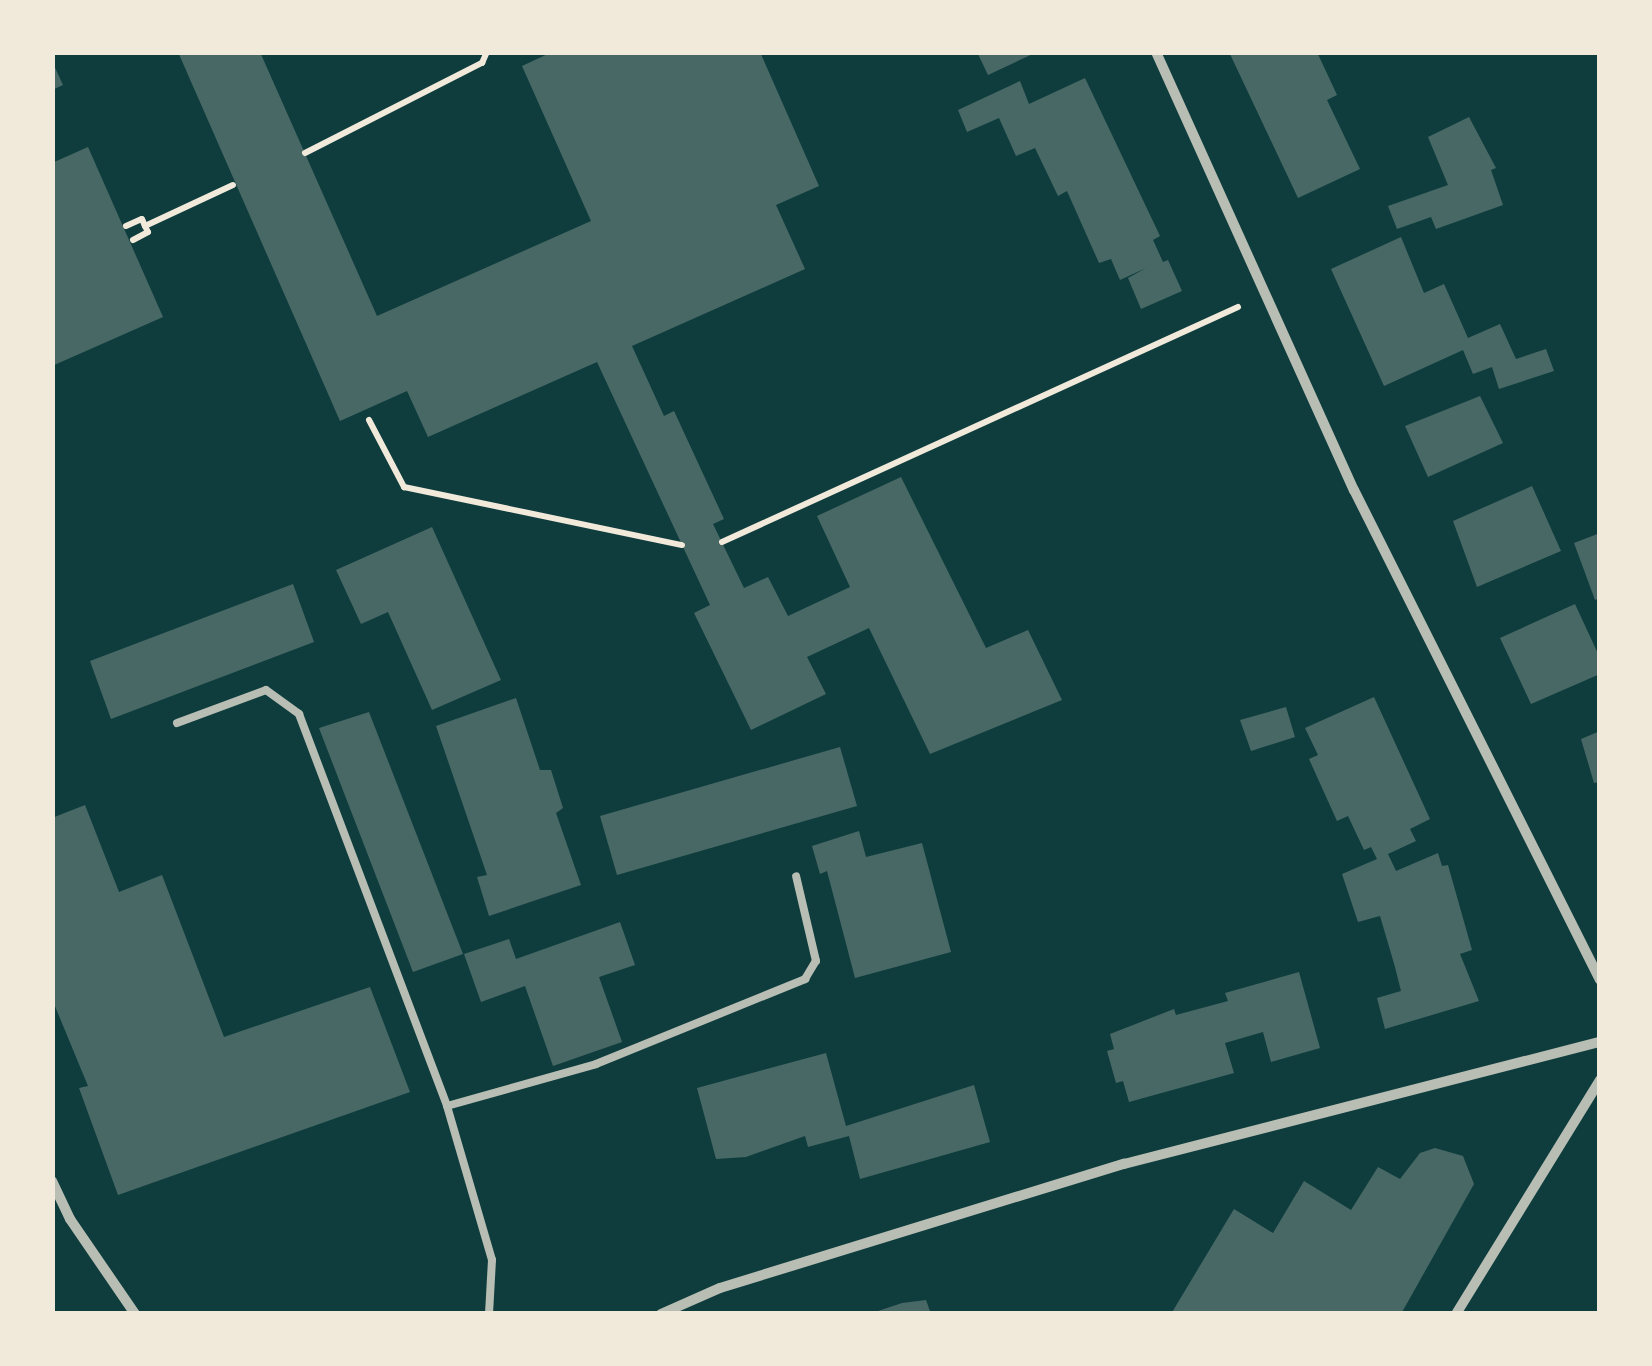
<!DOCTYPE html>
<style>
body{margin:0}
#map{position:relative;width:1652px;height:1366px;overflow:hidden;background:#0f3d3e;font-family:Cabin,sans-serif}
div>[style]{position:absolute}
.building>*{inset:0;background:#486865}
.path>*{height:6px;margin:-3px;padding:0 3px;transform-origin:3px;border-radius:3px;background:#f1e9da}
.service>*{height:8px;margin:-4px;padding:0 4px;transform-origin:4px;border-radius:4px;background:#b8beb3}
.minor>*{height:10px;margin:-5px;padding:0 5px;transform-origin:5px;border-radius:5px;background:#b8beb3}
span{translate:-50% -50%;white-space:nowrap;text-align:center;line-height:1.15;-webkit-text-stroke:8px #f1e9da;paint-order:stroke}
.frame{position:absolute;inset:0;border:55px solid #f1e9da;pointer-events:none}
</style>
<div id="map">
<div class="building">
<i style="clip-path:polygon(178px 52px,260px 52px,377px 316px,591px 221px,522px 66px,552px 52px,760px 52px,819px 186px,776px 205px,805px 269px,632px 346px,664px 416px,674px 411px,724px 519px,713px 524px,744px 588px,768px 577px,788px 616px,850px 587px,817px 516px,901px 477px,986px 648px,1028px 630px,1062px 700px,930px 754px,869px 628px,807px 657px,826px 694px,751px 730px,694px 613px,710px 605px,597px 362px,428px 437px,407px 391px,340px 421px)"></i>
<i style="clip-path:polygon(977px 52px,1037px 52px,988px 75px)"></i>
<i style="clip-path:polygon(1229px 52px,1317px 52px,1337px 95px,1327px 100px,1360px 169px,1298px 198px)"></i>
<i style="clip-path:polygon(52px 61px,63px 85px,52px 90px)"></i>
<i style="clip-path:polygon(1085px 78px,1160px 236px,1153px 240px,1163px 262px,1168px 260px,1182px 291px,1141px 309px,1128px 278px,1146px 268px,1120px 280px,1111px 259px,1099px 263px,1067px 191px,1058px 196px,1035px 148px,1016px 156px,999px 118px,967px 132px,958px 110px,1020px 81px,1029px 104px)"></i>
<i style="clip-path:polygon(1469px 117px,1496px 168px,1491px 170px,1503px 205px,1436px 229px,1431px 217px,1397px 229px,1388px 206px,1448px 185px,1428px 137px)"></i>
<i style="clip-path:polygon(88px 147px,163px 317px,52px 366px,52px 163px)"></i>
<i style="clip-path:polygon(1401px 237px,1424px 293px,1444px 284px,1468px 338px,1500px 324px,1516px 359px,1546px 349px,1554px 371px,1499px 389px,1492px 367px,1473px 374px,1463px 350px,1384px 386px,1331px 269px)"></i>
<i style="clip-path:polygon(1480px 396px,1503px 443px,1428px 477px,1405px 426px)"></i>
<i style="clip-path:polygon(1532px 486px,1561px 551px,1477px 587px,1453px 521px)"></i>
<i style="clip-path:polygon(432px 527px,501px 680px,432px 710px,388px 612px,361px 624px,336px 570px)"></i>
<i style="clip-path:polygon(1600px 533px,1600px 598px,1595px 600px,1574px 543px)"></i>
<i style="clip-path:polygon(293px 584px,314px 642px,111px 719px,90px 661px)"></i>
<i style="clip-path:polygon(1575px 604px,1600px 658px,1600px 674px,1531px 704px,1500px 638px)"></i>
<i style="clip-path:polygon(1374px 697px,1430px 819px,1410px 829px,1416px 841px,1388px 854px,1396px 871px,1438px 853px,1442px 866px,1448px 865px,1472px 950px,1460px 954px,1479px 1001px,1385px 1029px,1377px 998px,1401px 991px,1395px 967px,1380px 916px,1358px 922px,1342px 874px,1377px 859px,1371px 847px,1364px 850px,1348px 816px,1337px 821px,1309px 759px,1318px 755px,1305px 728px)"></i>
<i style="clip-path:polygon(516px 698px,540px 770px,551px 770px,563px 808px,556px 813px,581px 885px,489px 916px,477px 877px,487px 875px,436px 726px)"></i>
<i style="clip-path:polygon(1286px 707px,1295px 737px,1251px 751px,1240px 720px)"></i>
<i style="clip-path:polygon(369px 712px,463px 954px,413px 972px,319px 728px)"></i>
<i style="clip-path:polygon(1600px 731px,1600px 782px,1594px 783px,1581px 739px)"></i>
<i style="clip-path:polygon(840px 747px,857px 806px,617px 875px,600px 816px)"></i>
<i style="clip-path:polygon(85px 805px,119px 892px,162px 875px,224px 1037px,370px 987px,410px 1092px,118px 1195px,79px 1088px,88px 1086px,52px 999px,52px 818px)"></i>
<i style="clip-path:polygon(859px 831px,866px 857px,922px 843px,951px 952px,855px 978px,827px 871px,820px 874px,812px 846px)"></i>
<i style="clip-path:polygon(620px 922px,635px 965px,599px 977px,622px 1042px,553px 1066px,525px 986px,481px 1002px,464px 954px,509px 939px,516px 959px)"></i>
<i style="clip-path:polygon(1299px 972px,1320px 1048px,1271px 1062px,1263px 1032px,1225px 1043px,1234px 1073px,1129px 1102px,1123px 1081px,1116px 1083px,1107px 1051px,1114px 1049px,1110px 1034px,1174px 1009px,1176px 1015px,1228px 1001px,1225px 993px)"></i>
<i style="clip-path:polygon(826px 1053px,846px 1126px,974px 1085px,990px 1142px,860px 1179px,849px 1136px,808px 1147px,805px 1136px,746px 1157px,716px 1159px,697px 1088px)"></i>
<i style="clip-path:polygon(1435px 1148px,1463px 1156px,1474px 1184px,1401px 1314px,1171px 1314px,1234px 1209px,1273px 1233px,1304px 1181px,1351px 1210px,1378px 1167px,1400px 1179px,1420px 1153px)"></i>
<i style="clip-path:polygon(926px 1300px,931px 1314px,869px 1314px,902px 1303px)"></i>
</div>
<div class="path">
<i style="left:305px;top:153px;width:199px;rotate:-27deg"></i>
<i style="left:482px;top:63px;width:12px;rotate:-66deg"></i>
<i style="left:126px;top:226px;width:17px;rotate:-24deg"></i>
<i style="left:142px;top:219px;width:8px;rotate:67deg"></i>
<i style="left:133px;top:240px;width:17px;rotate:-28deg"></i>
<i style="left:148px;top:232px;width:7px;rotate:-117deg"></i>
<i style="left:145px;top:226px;width:97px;rotate:-25deg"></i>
<i style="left:369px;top:420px;width:76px;rotate:62.4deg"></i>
<i style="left:404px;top:487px;width:284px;rotate:11.8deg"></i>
<i style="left:722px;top:542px;width:567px;rotate:-24.49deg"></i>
</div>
<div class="service">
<i style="left:177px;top:723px;width:95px;rotate:-20.3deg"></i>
<i style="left:266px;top:690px;width:41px;rotate:36deg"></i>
<i style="left:299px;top:714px;width:419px;rotate:69.3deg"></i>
<i style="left:447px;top:1106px;width:160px;rotate:73.7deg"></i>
<i style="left:492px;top:1260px;width:54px;rotate:93.2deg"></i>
<i style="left:447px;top:1106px;width:155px;rotate:-15.7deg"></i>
<i style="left:596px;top:1064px;width:226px;rotate:-22.1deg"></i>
<i style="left:805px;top:979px;width:21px;rotate:-59deg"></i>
<i style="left:816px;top:961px;width:87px;rotate:-103.2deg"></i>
</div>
<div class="minor">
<i style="left:1156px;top:52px;width:481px;rotate:65.7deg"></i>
<i style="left:1354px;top:490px;width:548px;rotate:63.34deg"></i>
<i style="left:52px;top:1181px;width:42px;rotate:64.7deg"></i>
<i style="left:70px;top:1219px;width:115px;rotate:55.6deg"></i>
<i style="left:661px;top:1314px;width:64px;rotate:-23.8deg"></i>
<i style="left:720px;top:1288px;width:423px;rotate:-17.1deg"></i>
<i style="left:1124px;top:1164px;width:491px;rotate:-14.4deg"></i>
<i style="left:1456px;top:1314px;width:275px;rotate:-58.4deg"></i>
</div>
<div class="frame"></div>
</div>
